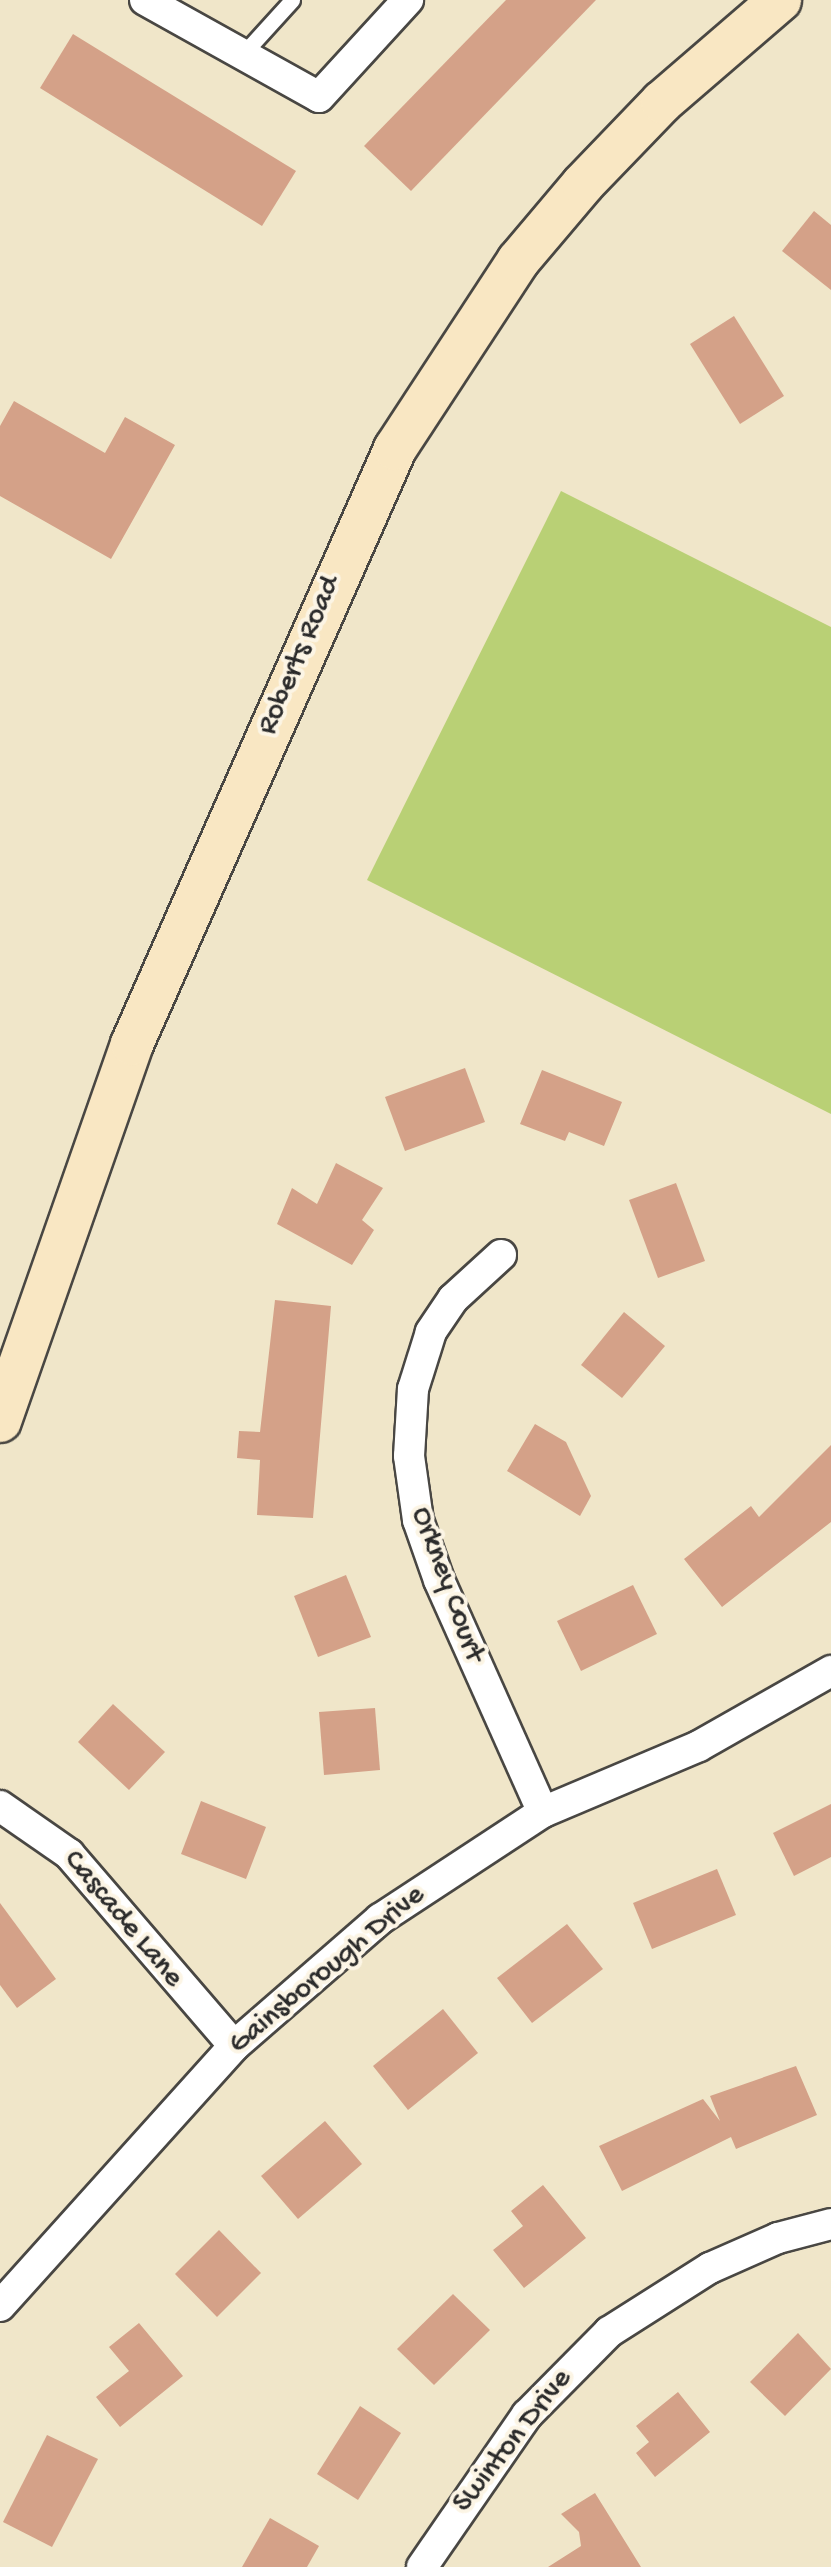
<!DOCTYPE html>
<style>
body{margin:0}
#map{position:relative;width:831px;height:2567px;overflow:hidden;background:#f0e6c9;font-family:"Gochi Hand",sans-serif}
div>[style]{position:absolute}
.green>*{inset:0;background:#b9d075}
.building>*{inset:0;background:#d4a188}
.roads{filter:drop-shadow(2px 0 #494743) drop-shadow(-2px 0 #494743) drop-shadow(0 2px #494743) drop-shadow(0 -2px #494743)}
.lane>*{height:15px;margin:-7.5px;padding:0 7.5px;transform-origin:7.5px;border-radius:7.5px;background:#fff}
.street>*{height:30px;margin:-15px;padding:0 15px;transform-origin:15px;border-radius:15px;background:#fff}
.secondary>*{height:42px;margin:-21px;padding:0 21px;transform-origin:21px;border-radius:21px;background:#f9e7c3}
span{translate:-50% -50%;white-space:nowrap;text-align:center;line-height:1.15;-webkit-text-stroke:8px #fcf5e5;paint-order:stroke}
.street-label{font-size:30px;color:#2b2b2b}
</style>
<div id="map">
<div class="green">
<i style="clip-path:polygon(561px 491px,831px 627px,831px 1114px,367px 880px)"></i>
</div>
<div class="building">
<i style="clip-path:polygon(506px 0,596px 0,411px 191px,364px 146px)"></i>
<i style="clip-path:polygon(73px 34px,296px 171px,262px 226px,40px 88px)"></i>
<i style="clip-path:polygon(814px 211px,831px 225px,831px 290px,782px 251px)"></i>
<i style="clip-path:polygon(734px 316px,784px 396px,740px 424px,690px 344px)"></i>
<i style="clip-path:polygon(14px 401px,105px 453px,125px 417px,175px 445px,111px 559px,0 496px,0 426px)"></i>
<i style="clip-path:polygon(465px 1068px,485px 1122px,405px 1151px,385px 1097px)"></i>
<i style="clip-path:polygon(542px 1070px,622px 1102px,604px 1146px,569px 1132px,565px 1141px,520px 1124px)"></i>
<i style="clip-path:polygon(336px 1163px,383px 1188px,362px 1220px,374px 1230px,352px 1265px,277px 1224px,292px 1188px,317px 1204px)"></i>
<i style="clip-path:polygon(676px 1183px,705px 1261px,658px 1278px,629px 1200px)"></i>
<i style="clip-path:polygon(275px 1300px,331px 1306px,313px 1518px,257px 1515px,260px 1460px,237px 1458px,239px 1431px,260px 1432px)"></i>
<i style="clip-path:polygon(624px 1312px,665px 1346px,622px 1398px,581px 1365px)"></i>
<i style="clip-path:polygon(535px 1424px,566px 1442px,591px 1496px,580px 1516px,507px 1471px)"></i>
<i style="clip-path:polygon(831px 1445px,831px 1522px,722px 1607px,684px 1559px,751px 1506px,759px 1517px)"></i>
<i style="clip-path:polygon(346px 1575px,371px 1637px,318px 1657px,294px 1596px)"></i>
<i style="clip-path:polygon(633px 1585px,657px 1634px,581px 1671px,557px 1621px)"></i>
<i style="clip-path:polygon(113px 1704px,165px 1752px,129px 1790px,78px 1742px)"></i>
<i style="clip-path:polygon(375px 1708px,380px 1770px,324px 1775px,319px 1712px)"></i>
<i style="clip-path:polygon(201px 1801px,266px 1827px,246px 1879px,181px 1854px)"></i>
<i style="clip-path:polygon(831px 1804px,831px 1857px,794px 1876px,773px 1833px)"></i>
<i style="clip-path:polygon(717px 1869px,736px 1915px,652px 1949px,633px 1903px)"></i>
<i style="clip-path:polygon(0 1903px,56px 1979px,17px 2008px,0 1985px)"></i>
<i style="clip-path:polygon(567px 1924px,603px 1969px,532px 2023px,497px 1978px)"></i>
<i style="clip-path:polygon(443px 2009px,478px 2053px,408px 2110px,373px 2066px)"></i>
<i style="clip-path:polygon(796px 2066px,817px 2115px,736px 2149px,731px 2137px,622px 2191px,599px 2146px,703px 2099px,720px 2121px,710px 2096px)"></i>
<i style="clip-path:polygon(325px 2121px,362px 2164px,298px 2219px,261px 2176px)"></i>
<i style="clip-path:polygon(543px 2185px,586px 2238px,524px 2288px,493px 2250px,523px 2226px,511px 2211px)"></i>
<i style="clip-path:polygon(219px 2230px,261px 2273px,217px 2317px,175px 2274px)"></i>
<i style="clip-path:polygon(453px 2294px,490px 2330px,434px 2385px,397px 2349px)"></i>
<i style="clip-path:polygon(139px 2323px,183px 2376px,120px 2427px,96px 2397px,129px 2371px,109px 2347px)"></i>
<i style="clip-path:polygon(798px 2333px,831px 2369px,785px 2416px,750px 2382px)"></i>
<i style="clip-path:polygon(678px 2392px,710px 2432px,655px 2477px,636px 2453px,649px 2442px,636px 2426px)"></i>
<i style="clip-path:polygon(360px 2406px,401px 2433px,358px 2500px,317px 2474px)"></i>
<i style="clip-path:polygon(47px 2435px,98px 2459px,52px 2547px,3px 2522px)"></i>
<i style="clip-path:polygon(595px 2493px,641px 2567px,548px 2567px,581px 2546px,579px 2532px,561px 2514px)"></i>
<i style="clip-path:polygon(270px 2518px,319px 2546px,307px 2567px,242px 2567px)"></i>
</div>
<div class="roads">
<div class="lane">
<i style="left:243px;top:54px;width:73px;rotate:-47.8deg"></i>
</div>
<div class="street">
<i style="left:145px;top:0;width:199px;rotate:29.1deg"></i>
<i style="left:319px;top:97px;width:132px;rotate:-47.5deg"></i>
<i style="left:501px;top:1255px;width:65px;rotate:137.5deg"></i>
<i style="left:453px;top:1299px;width:40px;rotate:124deg"></i>
<i style="left:431px;top:1332px;width:60px;rotate:107.5deg"></i>
<i style="left:413px;top:1389px;width:67px;rotate:93.4deg"></i>
<i style="left:409px;top:1456px;width:65px;rotate:82deg"></i>
<i style="left:418px;top:1520px;width:64px;rotate:70.7deg"></i>
<i style="left:439px;top:1580px;width:254px;rotate:65.9deg"></i>
<i style="left:0;top:1806px;width:84px;rotate:34.8deg"></i>
<i style="left:69px;top:1854px;width:253px;rotate:49.3deg"></i>
<i style="left:0;top:2306px;width:350px;rotate:-48deg"></i>
<i style="left:234px;top:2046px;width:194px;rotate:-41deg"></i>
<i style="left:380px;top:1919px;width:195px;rotate:-33.3deg"></i>
<i style="left:543px;top:1812px;width:169px;rotate:-22.9deg"></i>
<i style="left:699px;top:1746px;width:152px;rotate:-29.6deg"></i>
<i style="left:422px;top:2567px;width:185px;rotate:-55.4deg"></i>
<i style="left:527px;top:2415px;width:117px;rotate:-45.3deg"></i>
<i style="left:609px;top:2332px;width:120px;rotate:-32.4deg"></i>
<i style="left:710px;top:2268px;width:74px;rotate:-23.8deg"></i>
<i style="left:778px;top:2238px;width:55px;rotate:-14.8deg"></i>
</div>
<div class="secondary">
<i style="left:0;top:1421px;width:399px;rotate:-70.7deg"></i>
<i style="left:132px;top:1044px;width:651px;rotate:-66.15deg"></i>
<i style="left:395px;top:449px;width:225px;rotate:-56.8deg"></i>
<i style="left:518px;top:261px;width:101px;rotate:-49.8deg"></i>
<i style="left:583px;top:184px;width:114px;rotate:-46.1deg"></i>
<i style="left:662px;top:102px;width:156px;rotate:-40.8deg"></i>
</div>
</div>
<div class="street-label">
<span style="left:301px;top:656px;rotate:-67deg">Roberts Road</span>
<span style="left:446px;top:1585px;rotate:70deg">Orkney Court</span>
<span style="left:122px;top:1920px;rotate:50deg">Cascade Lane</span>
<span style="left:328px;top:1971px;rotate:-40deg">Gainsborough Drive</span>
<span style="left:514px;top:2442px;rotate:-52deg">Swinton Drive</span>
</div>
</div>
